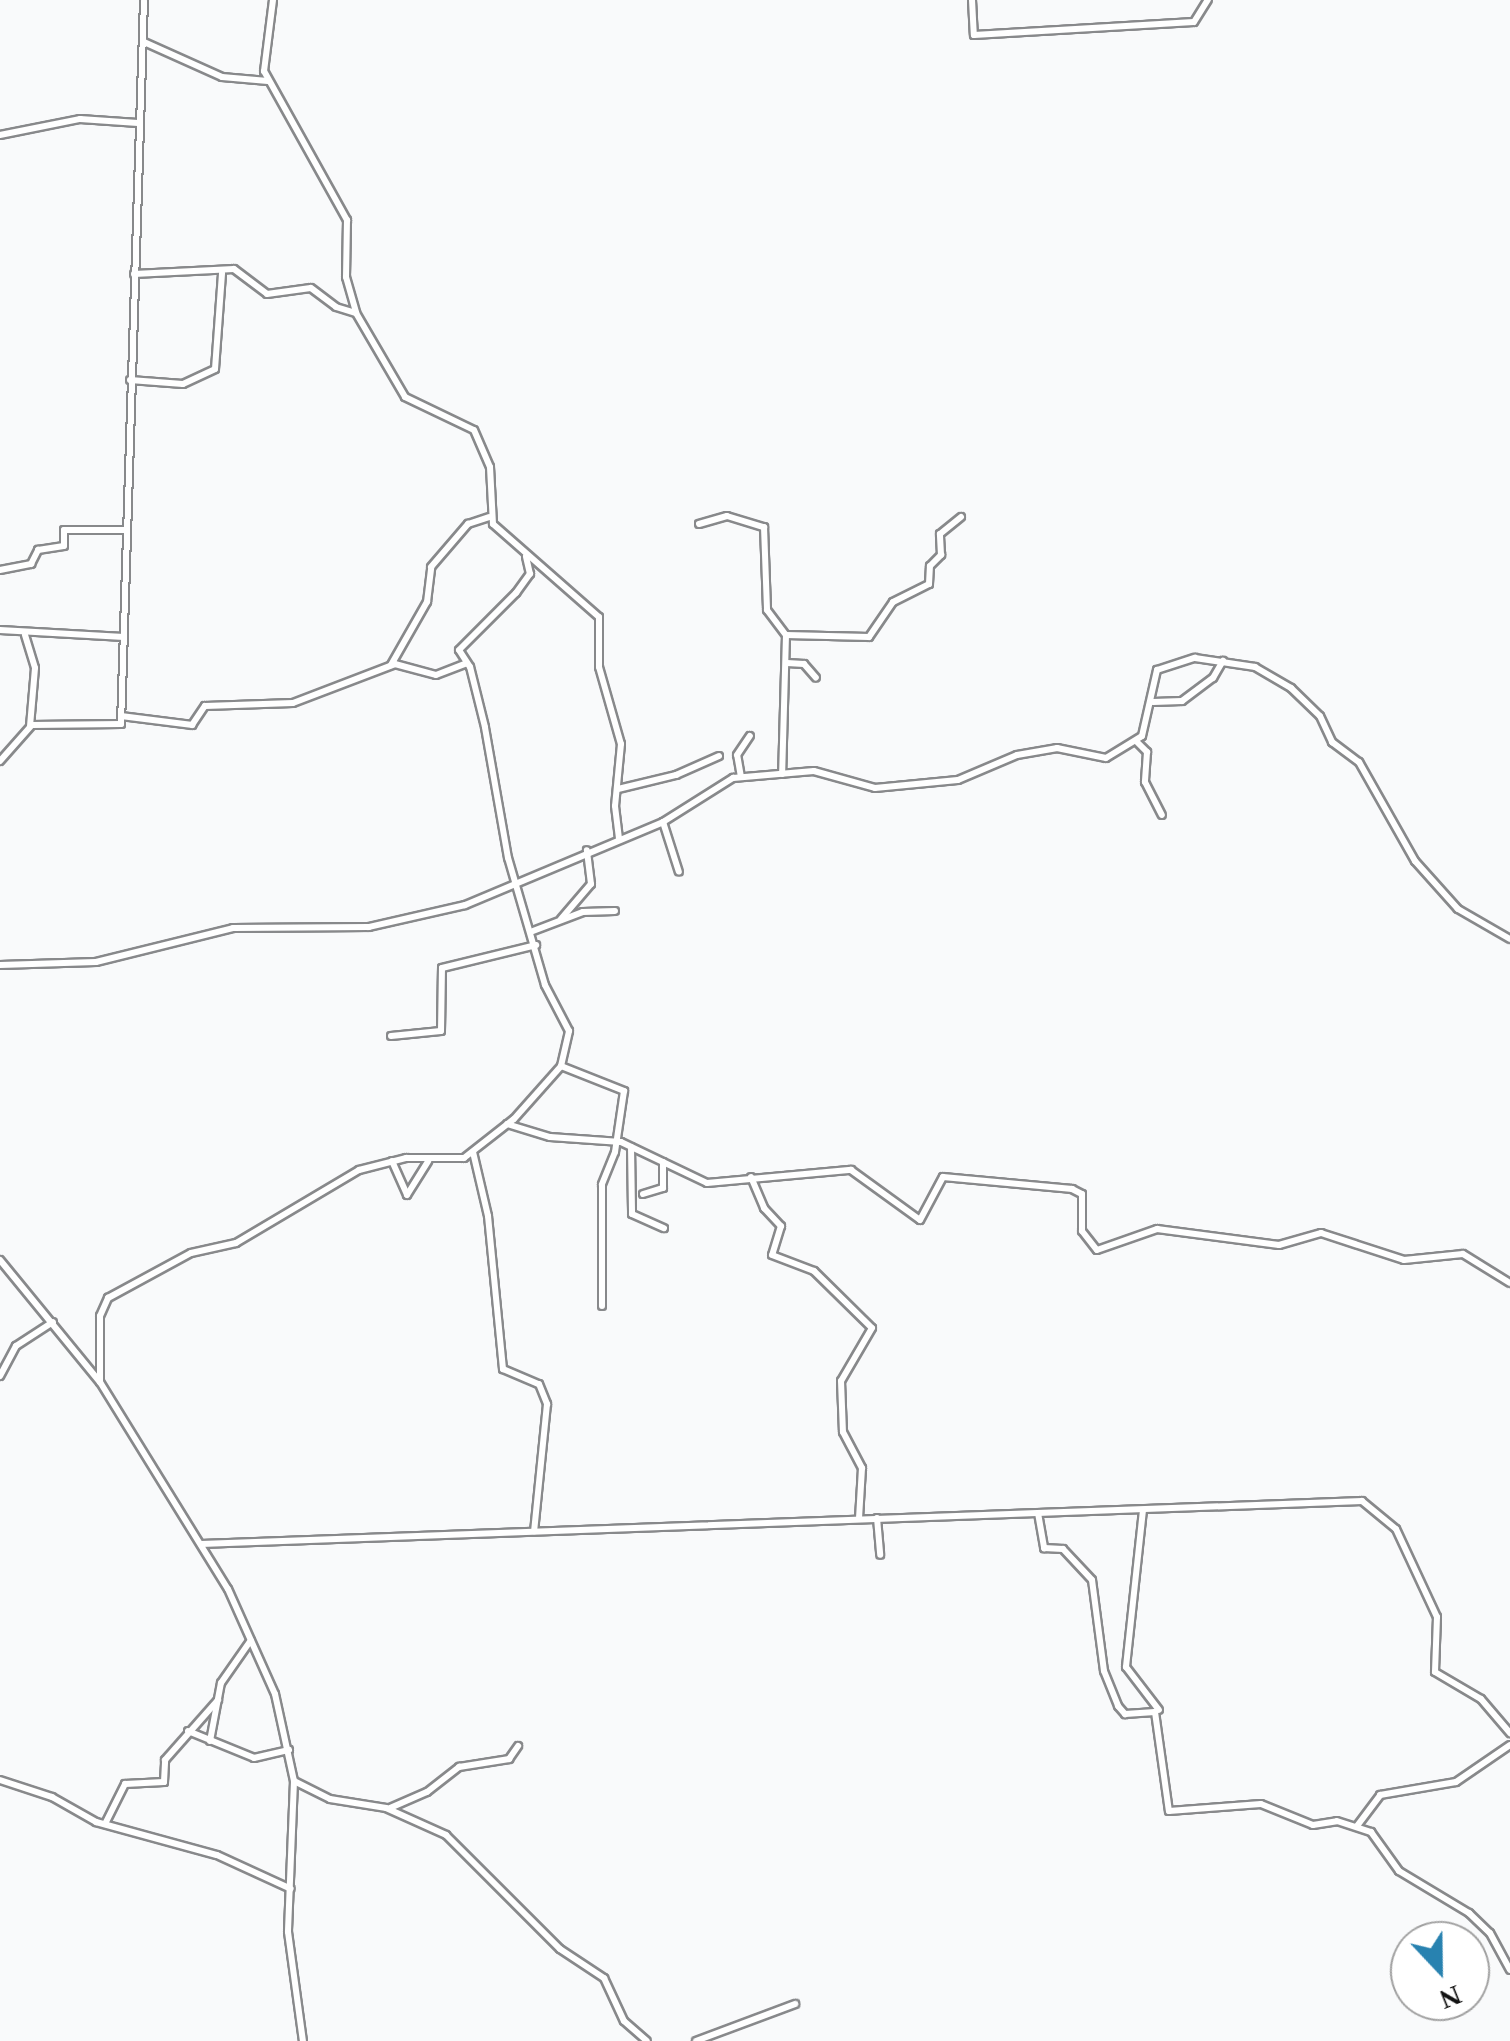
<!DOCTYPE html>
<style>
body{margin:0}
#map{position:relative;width:1510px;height:2041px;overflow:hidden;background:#f9fafb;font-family:"Times New Roman",serif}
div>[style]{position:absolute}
.roads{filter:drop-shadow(2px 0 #88898b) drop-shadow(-2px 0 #88898b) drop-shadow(0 2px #88898b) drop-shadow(0 -2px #88898b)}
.minor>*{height:6px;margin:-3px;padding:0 3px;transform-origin:3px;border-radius:3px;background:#fff}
span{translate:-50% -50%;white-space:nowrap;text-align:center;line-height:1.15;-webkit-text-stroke:8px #fff;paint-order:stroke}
.north{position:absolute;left:1390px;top:1921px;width:100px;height:100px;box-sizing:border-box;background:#fff;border:2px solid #a0a0a0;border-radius:50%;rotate:158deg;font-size:28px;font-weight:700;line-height:40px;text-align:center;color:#121212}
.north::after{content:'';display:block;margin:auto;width:35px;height:45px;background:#2882b0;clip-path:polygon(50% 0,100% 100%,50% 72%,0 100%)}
</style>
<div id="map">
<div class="roads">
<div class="minor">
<i style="left:273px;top:0;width:72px;rotate:97.2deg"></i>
<i style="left:264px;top:71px;width:171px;rotate:60.9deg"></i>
<i style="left:347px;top:220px;width:57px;rotate:91deg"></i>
<i style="left:346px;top:277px;width:37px;rotate:74deg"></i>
<i style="left:356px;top:313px;width:97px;rotate:59.7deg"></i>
<i style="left:405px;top:397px;width:76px;rotate:25.6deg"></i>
<i style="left:474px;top:430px;width:40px;rotate:66.6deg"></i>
<i style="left:490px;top:467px;width:57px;rotate:87deg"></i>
<i style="left:493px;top:524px;width:141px;rotate:41.3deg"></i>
<i style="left:599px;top:617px;width:50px;rotate:90deg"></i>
<i style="left:599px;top:667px;width:80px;rotate:74.1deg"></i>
<i style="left:621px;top:744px;width:62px;rotate:95.5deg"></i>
<i style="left:615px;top:806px;width:34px;rotate:83deg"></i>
<i style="left:972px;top:0;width:35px;rotate:87deg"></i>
<i style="left:974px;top:35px;width:220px;rotate:-3.4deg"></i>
<i style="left:1194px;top:22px;width:26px;rotate:-58deg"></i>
<i style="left:144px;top:42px;width:85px;rotate:24.2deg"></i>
<i style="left:222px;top:77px;width:46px;rotate:5deg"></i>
<i style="left:0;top:135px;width:82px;rotate:-11.3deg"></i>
<i style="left:80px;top:119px;width:58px;rotate:3.9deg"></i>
<i style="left:134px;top:274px;width:100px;rotate:-2.9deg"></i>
<i style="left:234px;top:269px;width:41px;rotate:37.1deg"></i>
<i style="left:267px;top:294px;width:44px;rotate:-7.8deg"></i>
<i style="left:311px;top:288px;width:31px;rotate:37deg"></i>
<i style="left:336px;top:307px;width:21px;rotate:17deg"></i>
<i style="left:130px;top:380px;width:53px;rotate:4.3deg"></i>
<i style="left:183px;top:384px;width:35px;rotate:-25deg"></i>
<i style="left:215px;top:369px;width:96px;rotate:-85.8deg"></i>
<i style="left:699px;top:524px;width:29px;rotate:-16deg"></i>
<i style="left:727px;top:516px;width:39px;rotate:17deg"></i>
<i style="left:764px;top:527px;width:83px;rotate:87.9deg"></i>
<i style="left:767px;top:610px;width:31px;rotate:53deg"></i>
<i style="left:786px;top:635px;width:139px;rotate:91.6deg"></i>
<i style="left:0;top:570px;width:32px;rotate:-11deg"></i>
<i style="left:31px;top:564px;width:16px;rotate:-63deg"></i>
<i style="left:38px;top:550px;width:26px;rotate:-9deg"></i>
<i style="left:64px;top:546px;width:16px;rotate:-90deg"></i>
<i style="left:64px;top:530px;width:61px"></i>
<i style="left:0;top:630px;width:124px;rotate:3.2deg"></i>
<i style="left:25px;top:635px;width:34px;rotate:73deg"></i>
<i style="left:35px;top:668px;width:58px;rotate:94.9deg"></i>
<i style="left:786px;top:635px;width:83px;rotate:1.4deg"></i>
<i style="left:869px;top:637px;width:42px;rotate:-55.6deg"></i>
<i style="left:893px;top:602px;width:40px;rotate:-26.6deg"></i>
<i style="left:929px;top:584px;width:18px;rotate:-87deg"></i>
<i style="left:930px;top:566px;width:16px;rotate:-45deg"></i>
<i style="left:941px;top:555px;width:21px;rotate:-93deg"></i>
<i style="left:940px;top:534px;width:27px;rotate:-39deg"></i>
<i style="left:787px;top:663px;width:17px;rotate:3deg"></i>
<i style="left:804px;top:664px;width:18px;rotate:49deg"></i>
<i style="left:391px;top:665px;width:73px;rotate:-60.3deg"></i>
<i style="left:427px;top:602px;width:35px;rotate:-83deg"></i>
<i style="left:431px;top:567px;width:57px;rotate:-49.3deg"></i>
<i style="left:468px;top:524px;width:22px;rotate:-18deg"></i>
<i style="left:1153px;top:702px;width:29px;rotate:-2deg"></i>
<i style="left:1182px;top:701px;width:39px;rotate:-37deg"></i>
<i style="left:1213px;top:678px;width:20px;rotate:-60deg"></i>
<i style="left:121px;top:716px;width:72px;rotate:7.2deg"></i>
<i style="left:192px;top:725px;width:23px;rotate:-56deg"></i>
<i style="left:205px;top:706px;width:88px;rotate:-2deg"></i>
<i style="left:293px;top:703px;width:109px;rotate:-20.9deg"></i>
<i style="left:395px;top:664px;width:42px;rotate:15deg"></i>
<i style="left:436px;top:675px;width:33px;rotate:-21deg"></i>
<i style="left:1138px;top:743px;width:13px;rotate:45deg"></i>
<i style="left:1147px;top:752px;width:30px;rotate:94deg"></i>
<i style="left:1145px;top:782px;width:37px;rotate:63deg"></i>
<i style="left:0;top:761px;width:48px;rotate:-48.4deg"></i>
<i style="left:32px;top:725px;width:89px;rotate:-0.6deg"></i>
<i style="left:121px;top:724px;width:724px;rotate:-88.18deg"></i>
<i style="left:741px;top:777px;width:22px;rotate:-100deg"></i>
<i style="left:737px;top:755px;width:23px;rotate:-56deg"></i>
<i style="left:618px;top:789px;width:60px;rotate:-13.6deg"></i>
<i style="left:676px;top:775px;width:47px;rotate:-23.8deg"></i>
<i style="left:663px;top:822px;width:52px;rotate:72.3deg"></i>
<i style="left:561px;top:919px;width:46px;rotate:-49.4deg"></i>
<i style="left:591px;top:884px;width:34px;rotate:-97deg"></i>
<i style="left:533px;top:931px;width:53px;rotate:-20.8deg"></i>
<i style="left:583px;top:912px;width:32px;rotate:-2deg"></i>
<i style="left:0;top:965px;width:96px;rotate:-1.8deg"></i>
<i style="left:96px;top:962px;width:141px;rotate:-13.9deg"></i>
<i style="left:233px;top:928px;width:136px;rotate:-0.4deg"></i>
<i style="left:369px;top:927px;width:98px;rotate:-12.9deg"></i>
<i style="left:465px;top:905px;width:215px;rotate:-22.7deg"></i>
<i style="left:663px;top:822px;width:83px;rotate:-32.2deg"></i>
<i style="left:733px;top:778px;width:81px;rotate:-4.9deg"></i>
<i style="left:814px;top:771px;width:63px;rotate:15.6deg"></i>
<i style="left:875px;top:788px;width:83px;rotate:-5.5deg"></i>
<i style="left:958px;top:780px;width:64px;rotate:-23deg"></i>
<i style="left:1017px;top:755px;width:41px;rotate:-9.9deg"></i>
<i style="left:1057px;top:748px;width:50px;rotate:11.5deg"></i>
<i style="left:1106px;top:758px;width:42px;rotate:-31.4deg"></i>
<i style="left:1142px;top:736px;width:68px;rotate:-77.2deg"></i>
<i style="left:1157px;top:670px;width:40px;rotate:-18deg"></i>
<i style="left:1195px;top:658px;width:61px;rotate:8.5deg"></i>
<i style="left:1255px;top:667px;width:42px;rotate:30.3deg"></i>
<i style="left:1291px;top:688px;width:40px;rotate:44deg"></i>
<i style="left:1320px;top:716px;width:29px;rotate:65deg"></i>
<i style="left:1332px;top:742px;width:34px;rotate:37deg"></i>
<i style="left:1359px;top:762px;width:114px;rotate:60.5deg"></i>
<i style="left:1415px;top:861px;width:64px;rotate:48.1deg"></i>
<i style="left:1458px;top:909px;width:60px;rotate:30deg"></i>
<i style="left:391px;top:1036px;width:50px;rotate:-5.7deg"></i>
<i style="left:441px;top:1031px;width:63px;rotate:-89.1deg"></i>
<i style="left:442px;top:968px;width:97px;rotate:-13.7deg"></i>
<i style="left:561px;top:1066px;width:68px;rotate:21.6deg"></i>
<i style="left:624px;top:1091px;width:62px;rotate:98.4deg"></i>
<i style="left:615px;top:1152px;width:35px;rotate:112deg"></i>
<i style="left:602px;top:1185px;width:121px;rotate:90deg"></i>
<i style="left:507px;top:1124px;width:45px;rotate:16.8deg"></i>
<i style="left:550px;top:1137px;width:71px;rotate:4deg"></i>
<i style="left:621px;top:1142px;width:95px;rotate:25.5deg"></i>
<i style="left:707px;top:1183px;width:145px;rotate:-5.2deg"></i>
<i style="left:851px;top:1170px;width:85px;rotate:35.9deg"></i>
<i style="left:920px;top:1220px;width:49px;rotate:-61.9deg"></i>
<i style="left:943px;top:1177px;width:130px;rotate:5.3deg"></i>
<i style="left:1072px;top:1189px;width:11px;rotate:27deg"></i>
<i style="left:1082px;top:1194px;width:37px;rotate:90deg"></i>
<i style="left:1082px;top:1231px;width:24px;rotate:52deg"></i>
<i style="left:1097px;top:1250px;width:64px;rotate:-19.3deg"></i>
<i style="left:1157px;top:1229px;width:123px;rotate:7.5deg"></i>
<i style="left:1279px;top:1245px;width:44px;rotate:-15.9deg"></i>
<i style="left:1321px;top:1233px;width:87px;rotate:18deg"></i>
<i style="left:1404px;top:1260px;width:59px;rotate:-5.8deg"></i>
<i style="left:1463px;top:1254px;width:55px;rotate:31.7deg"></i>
<i style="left:631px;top:1147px;width:67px;rotate:89.1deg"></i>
<i style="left:632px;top:1214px;width:35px;rotate:24deg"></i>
<i style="left:473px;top:1152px;width:66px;rotate:76.8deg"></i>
<i style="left:488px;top:1216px;width:154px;rotate:84.4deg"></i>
<i style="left:503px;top:1369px;width:39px;rotate:23deg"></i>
<i style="left:539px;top:1384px;width:22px;rotate:68deg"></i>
<i style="left:547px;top:1404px;width:128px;rotate:95.8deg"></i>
<i style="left:392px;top:1161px;width:37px;rotate:66deg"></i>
<i style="left:407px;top:1195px;width:40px;rotate:-58deg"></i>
<i style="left:751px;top:1177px;width:34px;rotate:67deg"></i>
<i style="left:764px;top:1208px;width:25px;rotate:47deg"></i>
<i style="left:781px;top:1226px;width:30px;rotate:107deg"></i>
<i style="left:772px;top:1255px;width:45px;rotate:20.9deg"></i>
<i style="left:814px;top:1271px;width:81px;rotate:44.5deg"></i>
<i style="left:872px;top:1328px;width:61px;rotate:120.3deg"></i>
<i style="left:841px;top:1381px;width:51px;rotate:87.8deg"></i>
<i style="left:843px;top:1432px;width:41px;rotate:62.2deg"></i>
<i style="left:862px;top:1468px;width:50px;rotate:93.4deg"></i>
<i style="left:643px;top:1194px;width:21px;rotate:-17deg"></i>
<i style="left:663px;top:1188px;width:26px;rotate:-90deg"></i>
<i style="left:0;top:1260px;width:158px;rotate:50.7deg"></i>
<i style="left:100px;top:1382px;width:243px;rotate:58.3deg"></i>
<i style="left:228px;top:1589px;width:115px;rotate:65.9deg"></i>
<i style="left:275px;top:1694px;width:89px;rotate:77.7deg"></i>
<i style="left:294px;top:1781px;width:151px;rotate:92.3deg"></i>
<i style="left:288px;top:1932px;width:110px;rotate:82.2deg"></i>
<i style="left:0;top:1376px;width:34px;rotate:-62deg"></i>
<i style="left:16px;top:1346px;width:44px;rotate:-33deg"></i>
<i style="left:100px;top:1382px;width:66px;rotate:-90deg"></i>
<i style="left:100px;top:1316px;width:20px;rotate:-66deg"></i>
<i style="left:108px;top:1298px;width:94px;rotate:-28.5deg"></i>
<i style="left:191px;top:1253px;width:46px;rotate:-12.5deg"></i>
<i style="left:236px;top:1243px;width:143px;rotate:-30.7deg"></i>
<i style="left:359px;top:1170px;width:49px;rotate:-14.3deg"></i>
<i style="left:406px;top:1158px;width:58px"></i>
<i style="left:464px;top:1158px;width:63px;rotate:-38deg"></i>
<i style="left:514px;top:1119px;width:71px;rotate:-48.4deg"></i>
<i style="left:561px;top:1066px;width:36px;rotate:-77deg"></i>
<i style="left:569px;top:1031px;width:52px;rotate:-117.6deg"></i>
<i style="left:545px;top:985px;width:132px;rotate:-106.2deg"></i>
<i style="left:508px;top:858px;width:133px;rotate:-100deg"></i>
<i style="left:485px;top:727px;width:62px;rotate:-104deg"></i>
<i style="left:470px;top:667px;width:20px;rotate:-123deg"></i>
<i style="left:459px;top:650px;width:81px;rotate:-45deg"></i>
<i style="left:516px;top:593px;width:24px;rotate:-54deg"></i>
<i style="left:530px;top:574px;width:18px;rotate:-103deg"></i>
<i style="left:1143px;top:1510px;width:158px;rotate:96.2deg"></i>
<i style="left:1126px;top:1667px;width:54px;rotate:52.5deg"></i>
<i style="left:1038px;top:1513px;width:36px;rotate:80deg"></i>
<i style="left:1044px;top:1548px;width:19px;rotate:3deg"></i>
<i style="left:1063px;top:1549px;width:42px;rotate:46.9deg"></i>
<i style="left:1092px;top:1580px;width:92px;rotate:82.5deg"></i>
<i style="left:1104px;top:1671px;width:38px;rotate:68deg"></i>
<i style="left:1118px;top:1706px;width:11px;rotate:49deg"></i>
<i style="left:1125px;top:1714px;width:30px;rotate:-4deg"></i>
<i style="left:1155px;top:1712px;width:100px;rotate:82deg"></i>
<i style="left:1169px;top:1811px;width:92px;rotate:-4.4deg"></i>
<i style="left:1261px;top:1804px;width:56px;rotate:22deg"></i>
<i style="left:1313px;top:1825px;width:24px;rotate:-9deg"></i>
<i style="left:1337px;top:1821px;width:36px;rotate:18deg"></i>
<i style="left:1371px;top:1832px;width:48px;rotate:54.3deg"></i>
<i style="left:1399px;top:1871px;width:82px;rotate:31deg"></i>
<i style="left:1469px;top:1913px;width:29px;rotate:44deg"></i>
<i style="left:1490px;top:1933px;width:42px;rotate:61.6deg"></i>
<i style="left:877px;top:1518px;width:37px;rotate:85deg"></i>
<i style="left:201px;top:1544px;width:1162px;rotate:-2.12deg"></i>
<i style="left:1362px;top:1501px;width:44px;rotate:39.5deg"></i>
<i style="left:1396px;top:1529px;width:97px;rotate:65deg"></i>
<i style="left:1437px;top:1617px;width:55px;rotate:92.1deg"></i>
<i style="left:1435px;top:1672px;width:53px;rotate:30.4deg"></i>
<i style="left:1481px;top:1699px;width:45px;rotate:49.5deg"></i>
<i style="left:188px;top:1731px;width:71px;rotate:22.2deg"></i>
<i style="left:254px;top:1758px;width:36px;rotate:-13deg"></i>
<i style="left:210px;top:1741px;width:59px;rotate:-79.3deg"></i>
<i style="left:221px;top:1683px;width:52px;rotate:-55.1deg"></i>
<i style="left:0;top:1780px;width:55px;rotate:18.1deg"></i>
<i style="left:52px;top:1797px;width:51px;rotate:29.6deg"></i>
<i style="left:96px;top:1822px;width:125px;rotate:15.3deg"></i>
<i style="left:217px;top:1855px;width:81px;rotate:24.7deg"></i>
<i style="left:294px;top:1781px;width:40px;rotate:26.6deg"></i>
<i style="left:330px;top:1799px;width:57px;rotate:9.1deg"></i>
<i style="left:386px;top:1808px;width:66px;rotate:24.2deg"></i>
<i style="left:446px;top:1835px;width:161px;rotate:45deg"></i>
<i style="left:560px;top:1949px;width:53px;rotate:33.4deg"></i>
<i style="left:604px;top:1978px;width:47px;rotate:65.1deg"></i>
<i style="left:624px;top:2021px;width:30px;rotate:41deg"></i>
<i style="left:390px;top:1808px;width:40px;rotate:-23.4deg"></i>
<i style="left:427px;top:1792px;width:41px;rotate:-38deg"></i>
<i style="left:459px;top:1767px;width:51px;rotate:-9.1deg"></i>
<i style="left:509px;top:1759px;width:16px;rotate:-55deg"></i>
<i style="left:105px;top:1824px;width:45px;rotate:-63.4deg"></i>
<i style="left:125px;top:1784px;width:39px;rotate:-3deg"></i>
<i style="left:164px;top:1782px;width:22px;rotate:-87deg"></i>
<i style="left:165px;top:1760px;width:80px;rotate:-48.5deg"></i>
<i style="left:1357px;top:1826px;width:39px;rotate:-53deg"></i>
<i style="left:1380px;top:1795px;width:77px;rotate:-9.7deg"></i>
<i style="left:1456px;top:1782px;width:65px;rotate:-34.4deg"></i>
<i style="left:696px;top:2041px;width:106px;rotate:-20.5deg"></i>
</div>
</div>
<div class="north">N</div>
</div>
